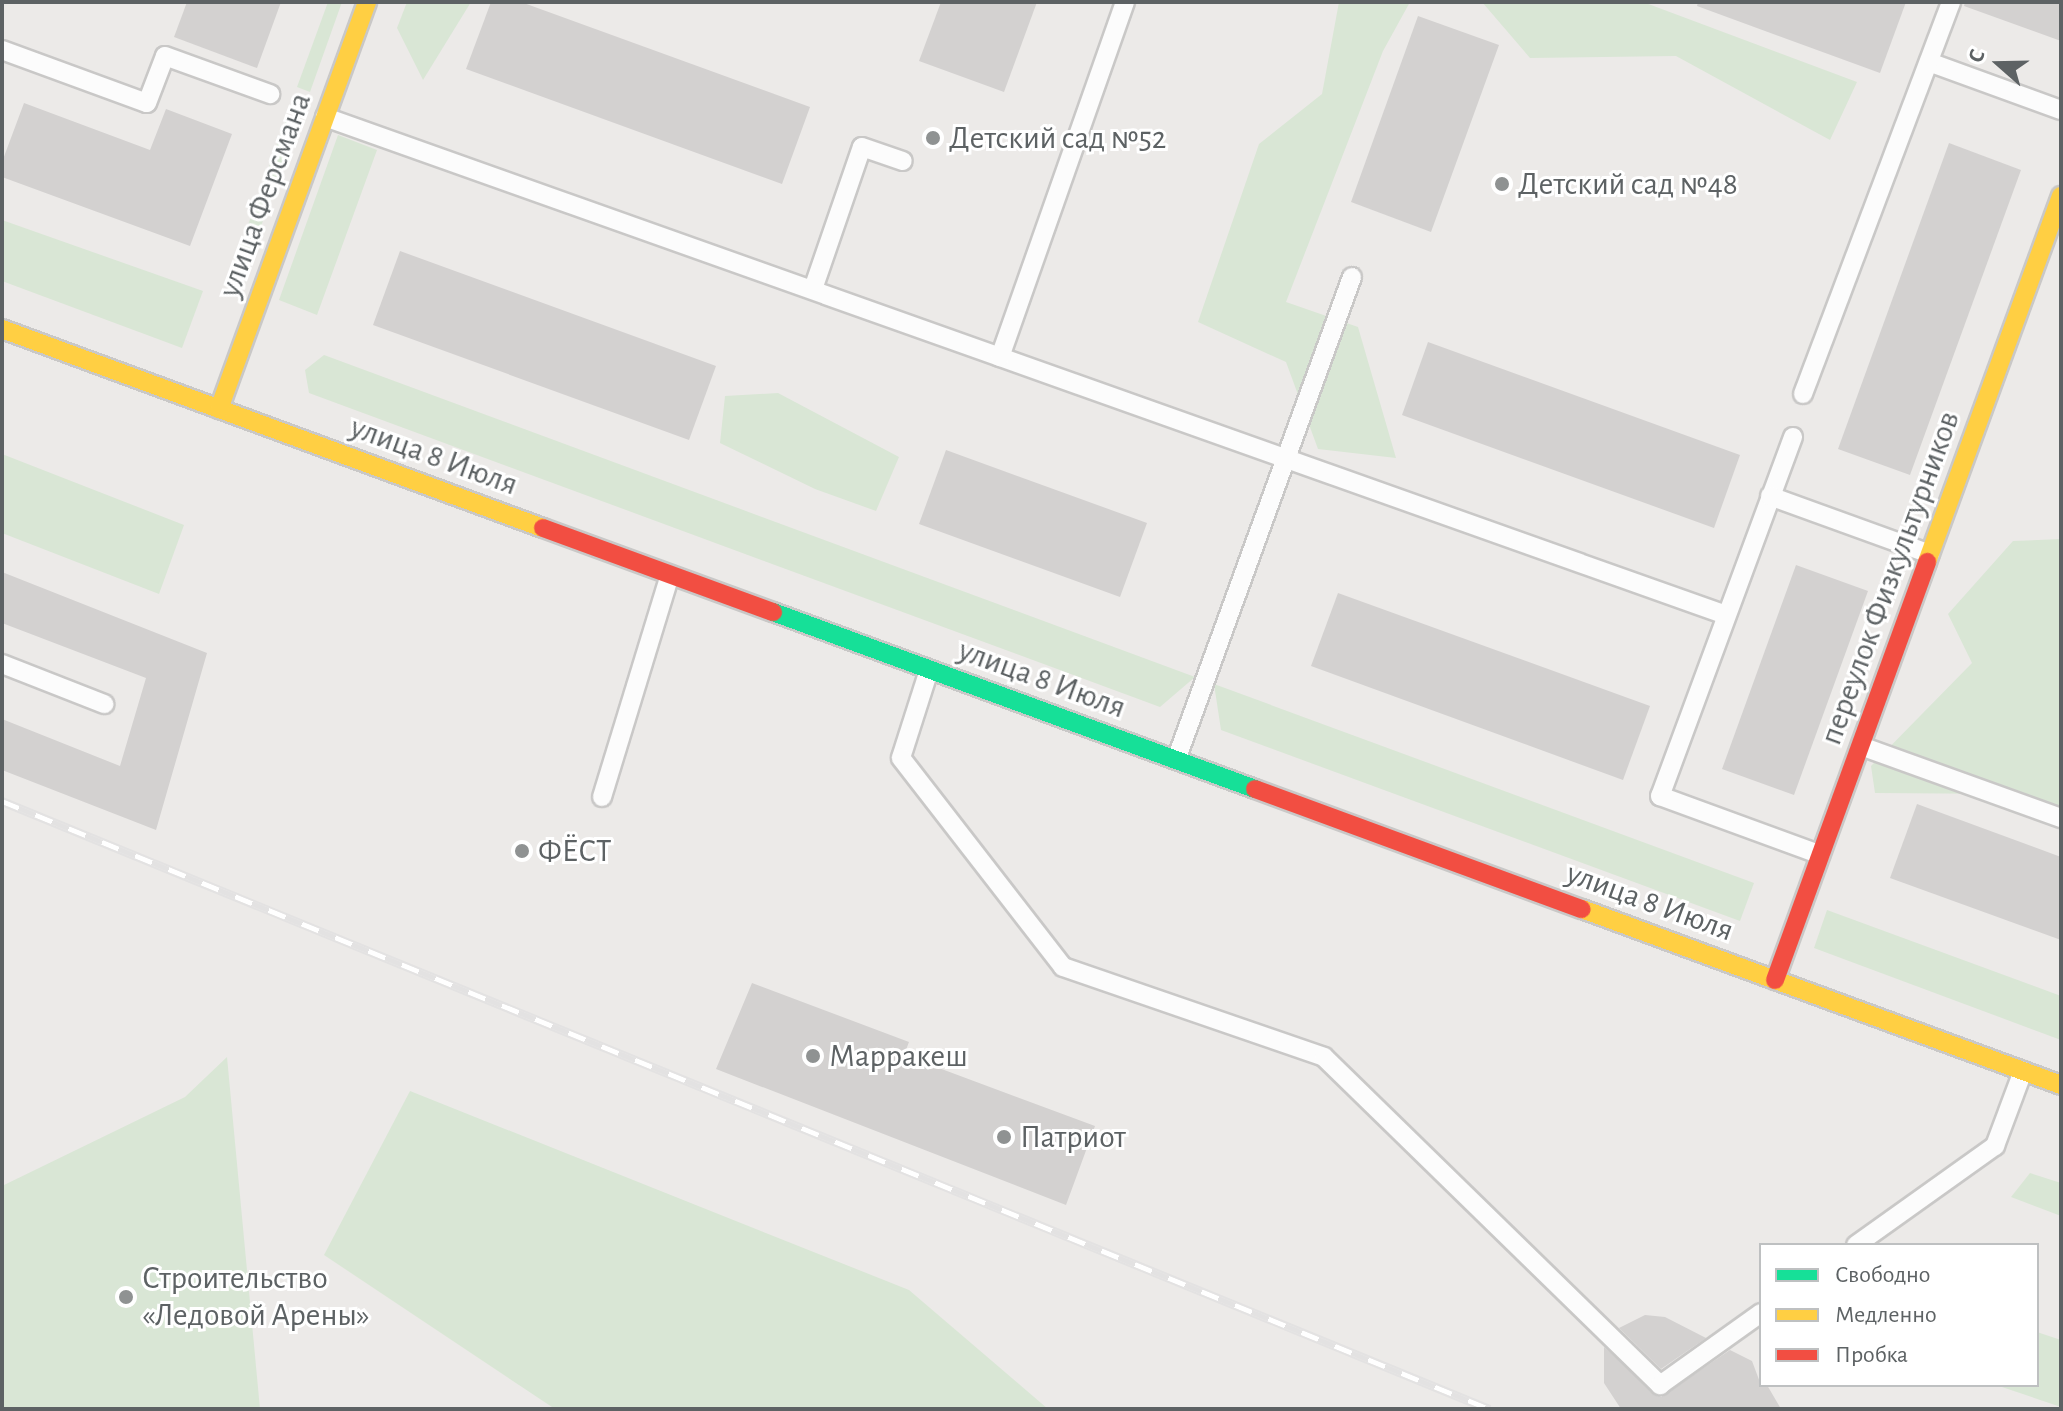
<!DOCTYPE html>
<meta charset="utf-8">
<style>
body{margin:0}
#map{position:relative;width:2063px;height:1411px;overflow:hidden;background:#eceae8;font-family:"Alegreya Sans",sans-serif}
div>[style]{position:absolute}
.green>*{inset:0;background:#d9e6d5}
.building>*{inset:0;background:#d3d1d0}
.roads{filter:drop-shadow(2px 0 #c9c8c7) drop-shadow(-2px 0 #c9c8c7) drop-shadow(0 2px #c9c8c7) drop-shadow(0 -2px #c9c8c7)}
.lane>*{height:18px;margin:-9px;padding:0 9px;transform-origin:9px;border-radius:9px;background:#fcfcfc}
.fast>*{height:18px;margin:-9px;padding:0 9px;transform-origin:9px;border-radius:9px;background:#16e098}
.slow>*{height:18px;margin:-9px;padding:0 9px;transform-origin:9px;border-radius:9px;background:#ffcf43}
.jam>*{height:18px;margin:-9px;padding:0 9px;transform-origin:9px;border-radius:9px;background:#f24e42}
.rail>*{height:9px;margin-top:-4.5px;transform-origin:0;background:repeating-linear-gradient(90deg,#fff 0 18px,#e3e2e2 0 36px);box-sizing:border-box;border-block:2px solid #e3e2e2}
.dots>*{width:22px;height:22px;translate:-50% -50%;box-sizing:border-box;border:4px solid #fff;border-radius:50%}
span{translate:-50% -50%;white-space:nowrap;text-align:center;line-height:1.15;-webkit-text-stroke:6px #fff;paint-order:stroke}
.poi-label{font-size:32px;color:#5d6264}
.left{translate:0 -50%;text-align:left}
.street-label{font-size:32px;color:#5d6264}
.frame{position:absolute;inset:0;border:4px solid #5d6264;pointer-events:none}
.legend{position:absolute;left:1759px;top:1243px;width:280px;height:144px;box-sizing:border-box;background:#fff;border:2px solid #bec0c1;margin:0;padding:10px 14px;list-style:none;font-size:24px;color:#5d6264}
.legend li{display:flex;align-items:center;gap:16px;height:40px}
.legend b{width:40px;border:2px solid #bec0c1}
.north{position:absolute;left:1959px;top:24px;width:80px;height:80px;-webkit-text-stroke:6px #fff;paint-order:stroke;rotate:290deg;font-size:22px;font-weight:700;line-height:32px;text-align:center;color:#5d6264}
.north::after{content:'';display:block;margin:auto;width:28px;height:36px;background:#5d6264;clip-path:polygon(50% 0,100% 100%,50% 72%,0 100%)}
</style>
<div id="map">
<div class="green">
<i style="clip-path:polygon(328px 2px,342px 2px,310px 92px,297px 87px)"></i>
<i style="clip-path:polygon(407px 2px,471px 2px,423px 80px,397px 28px)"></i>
<i style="clip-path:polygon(1339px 2px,1410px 2px,1383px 51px,1286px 302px,1358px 327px,1396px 458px,1318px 449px,1286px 362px,1198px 322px,1259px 144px,1322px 94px)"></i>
<i style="clip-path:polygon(1482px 2px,1643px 2px,1857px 82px,1830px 140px,1676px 56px,1530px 58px)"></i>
<i style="clip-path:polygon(287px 117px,299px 122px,244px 273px,232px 269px)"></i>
<i style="clip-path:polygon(338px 135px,377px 150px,317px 315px,279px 300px)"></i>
<i style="clip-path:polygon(2px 220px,203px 291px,182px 348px,2px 281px)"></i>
<i style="clip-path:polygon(324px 355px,1195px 677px,1160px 707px,309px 393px,305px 370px)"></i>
<i style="clip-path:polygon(778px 393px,899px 457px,876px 511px,815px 489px,720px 443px,725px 396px)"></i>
<i style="clip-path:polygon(2px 454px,184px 525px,159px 594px,2px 533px)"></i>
<i style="clip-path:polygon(2061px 539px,2061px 810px,2014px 794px,1875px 793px,1871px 766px,1972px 663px,1948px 614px,2013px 541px)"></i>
<i style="clip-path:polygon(1214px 684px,1754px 883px,1740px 921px,1221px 730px)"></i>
<i style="clip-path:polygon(1827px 910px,2061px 996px,2061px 1040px,1814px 948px)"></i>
<i style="clip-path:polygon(227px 1057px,260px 1409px,2px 1409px,2px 1186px,185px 1097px)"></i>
<i style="clip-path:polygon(410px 1091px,909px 1290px,1048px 1409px,555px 1409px,324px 1255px)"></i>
<i style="clip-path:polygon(2030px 1173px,2061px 1183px,2061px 1216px,2011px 1197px)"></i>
<i style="clip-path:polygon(2037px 1332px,2061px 1340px,2061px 1407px,1996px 1385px,2037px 1385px)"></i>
</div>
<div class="building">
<i style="clip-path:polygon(187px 2px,281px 2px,257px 68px,174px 37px)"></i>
<i style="clip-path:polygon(491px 2px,521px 2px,810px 107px,782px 184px,466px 69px)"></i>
<i style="clip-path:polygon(941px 2px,1037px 2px,1004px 92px,919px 61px)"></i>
<i style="clip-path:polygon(1698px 2px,1906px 2px,1880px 73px,1697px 6px)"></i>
<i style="clip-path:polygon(1965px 2px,2061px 2px,2061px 41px,1964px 6px)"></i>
<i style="clip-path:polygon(1418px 16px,1499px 45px,1431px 232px,1351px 202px)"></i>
<i style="clip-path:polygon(24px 103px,150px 150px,166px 109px,232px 134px,190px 246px,2px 177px,2px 162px)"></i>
<i style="clip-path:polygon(1949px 143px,2021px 170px,1910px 475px,1838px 449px)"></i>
<i style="clip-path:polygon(400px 251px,716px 366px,689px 440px,373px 325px)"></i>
<i style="clip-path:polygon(1428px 342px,1740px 455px,1714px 528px,1402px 415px)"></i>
<i style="clip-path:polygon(946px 450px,1147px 523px,1120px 597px,919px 524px)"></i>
<i style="clip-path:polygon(1796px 565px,1868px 591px,1794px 795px,1722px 769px)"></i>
<i style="clip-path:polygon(2px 572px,207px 653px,156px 830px,2px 770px,2px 719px,120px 766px,146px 678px,2px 623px)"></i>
<i style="clip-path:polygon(1338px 593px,1650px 706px,1623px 780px,1311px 666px)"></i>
<i style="clip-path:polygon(1917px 804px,2061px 857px,2061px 940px,1890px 878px)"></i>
<i style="clip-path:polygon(752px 983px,909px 1042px,904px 1055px,1095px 1126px,1066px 1205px,716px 1069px)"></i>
<i style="clip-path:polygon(1645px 1315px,1665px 1317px,1706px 1338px,1661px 1369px,1619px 1328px)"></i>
<i style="clip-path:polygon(1604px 1347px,1661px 1397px,1730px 1350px,1752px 1361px,1761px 1385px,1767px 1385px,1781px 1409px,1621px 1409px,1604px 1383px)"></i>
</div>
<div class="roads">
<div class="lane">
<i style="left:2px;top:50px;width:154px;rotate:20.1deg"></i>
<i style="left:147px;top:103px;width:50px;rotate:-69deg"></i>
<i style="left:165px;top:56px;width:112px;rotate:19.9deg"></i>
<i style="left:1929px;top:62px;width:140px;rotate:20deg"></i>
<i style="left:325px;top:117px;width:1487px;rotate:19.57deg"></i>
<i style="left:813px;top:289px;width:150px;rotate:-71deg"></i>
<i style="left:862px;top:147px;width:43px;rotate:18.9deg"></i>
<i style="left:1000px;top:357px;width:376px;rotate:-70.6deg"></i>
<i style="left:1803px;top:394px;width:419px;rotate:-69.3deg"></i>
<i style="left:1793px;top:437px;width:383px;rotate:110.3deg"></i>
<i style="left:1660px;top:796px;width:171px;rotate:20.1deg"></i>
<i style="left:1770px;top:496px;width:170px;rotate:19.9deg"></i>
<i style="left:2px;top:664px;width:110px;rotate:21.4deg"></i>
<i style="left:929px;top:670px;width:92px;rotate:107.7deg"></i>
<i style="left:901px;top:758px;width:264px;rotate:52.2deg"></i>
<i style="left:1063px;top:967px;width:276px;rotate:19deg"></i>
<i style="left:1324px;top:1057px;width:470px;rotate:44.3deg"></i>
<i style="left:1660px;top:1385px;width:124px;rotate:-35.5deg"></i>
<i style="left:1861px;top:746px;width:213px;rotate:19.8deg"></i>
<i style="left:1176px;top:760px;width:514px;rotate:-69.98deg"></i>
<i style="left:602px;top:797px;width:232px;rotate:-73deg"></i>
<i style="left:1856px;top:1245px;width:171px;rotate:-35.5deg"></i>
<i style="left:1995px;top:1146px;width:80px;rotate:-69.5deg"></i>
</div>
<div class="fast">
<i style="left:773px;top:612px;width:513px;rotate:20.16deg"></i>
</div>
<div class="slow">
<i style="left:2px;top:329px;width:576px;rotate:20.2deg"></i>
<i style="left:219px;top:409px;width:433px;rotate:-70deg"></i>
<i style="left:1927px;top:562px;width:390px;rotate:-69.9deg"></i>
<i style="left:1582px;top:909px;width:510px;rotate:20.17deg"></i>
</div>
<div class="jam">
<i style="left:543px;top:528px;width:245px;rotate:20.1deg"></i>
<i style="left:1255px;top:789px;width:348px;rotate:20.2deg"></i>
<i style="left:1775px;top:980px;width:445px;rotate:-70deg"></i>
</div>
</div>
<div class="rail">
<i style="left:2px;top:801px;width:1607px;rotate:22.23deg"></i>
</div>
<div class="dots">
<i style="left:933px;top:138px;background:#8f9292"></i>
<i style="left:1502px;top:184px;background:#8f9292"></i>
<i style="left:522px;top:851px;background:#8f9292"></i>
<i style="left:813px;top:1056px;background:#8f9292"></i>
<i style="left:1004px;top:1137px;background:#8f9292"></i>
<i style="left:126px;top:1297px;background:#8f9292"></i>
</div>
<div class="poi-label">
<span class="left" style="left:949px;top:138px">Детский сад №52</span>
<span class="left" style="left:1518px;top:184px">Детский сад №48</span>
<span class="left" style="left:538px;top:851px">ФЁСТ</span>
<span class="left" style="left:829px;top:1056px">Марракеш</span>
<span class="left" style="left:1020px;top:1137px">Патриот</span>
<span class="left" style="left:142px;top:1297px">Строительство<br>«Ледовой Арены»</span>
</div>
<div class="street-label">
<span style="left:265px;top:195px;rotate:-70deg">улица Ферсмана</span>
<span style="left:434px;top:456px;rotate:20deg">улица 8 Июля</span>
<span style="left:1890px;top:578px;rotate:-70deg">переулок Физкультурников</span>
<span style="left:1042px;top:679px;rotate:20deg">улица 8 Июля</span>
<span style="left:1650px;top:902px;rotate:20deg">улица 8 Июля</span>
</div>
<div class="frame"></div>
<ul class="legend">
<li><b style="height:10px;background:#16e098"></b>Свободно</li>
<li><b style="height:10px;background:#ffcf43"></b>Медленно</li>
<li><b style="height:10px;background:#f24e42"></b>Пробка</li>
</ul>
<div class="north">С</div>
</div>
